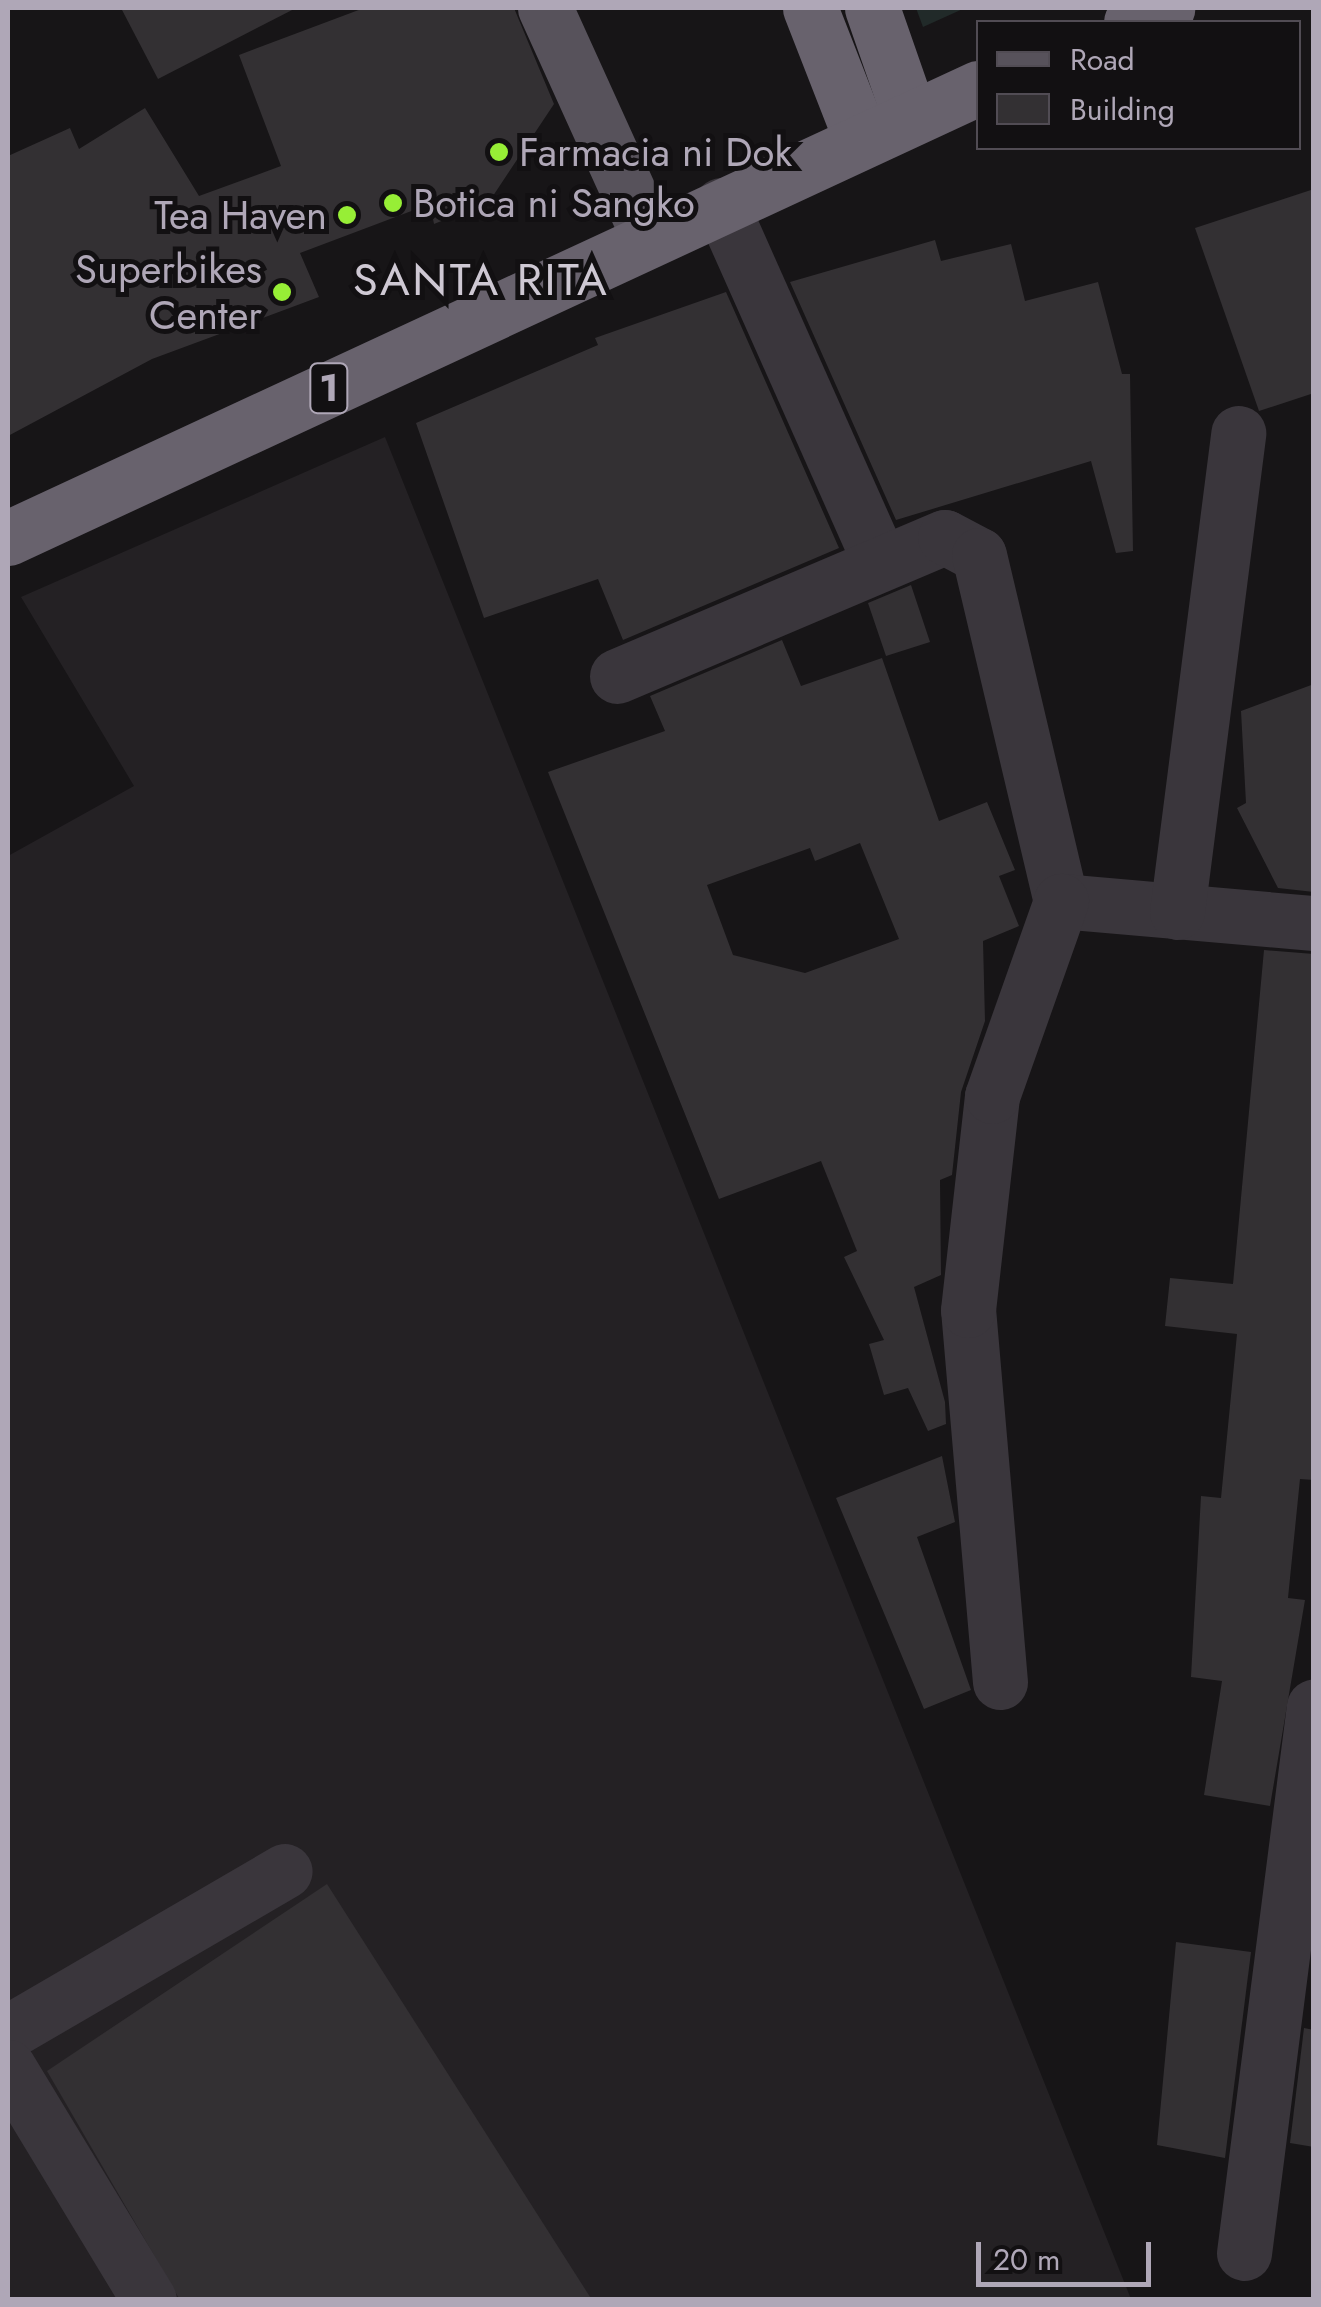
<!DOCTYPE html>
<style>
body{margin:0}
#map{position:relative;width:1321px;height:2307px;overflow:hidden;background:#171517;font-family:Jost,sans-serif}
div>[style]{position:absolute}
.built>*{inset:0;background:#242124}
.green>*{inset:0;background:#212a29}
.building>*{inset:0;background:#333033}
.minor>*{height:55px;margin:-27.5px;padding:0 27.5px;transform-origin:27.5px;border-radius:27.5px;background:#3a363c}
.major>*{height:55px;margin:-27.5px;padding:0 27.5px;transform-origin:27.5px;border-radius:27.5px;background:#57525b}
.highway>*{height:55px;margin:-27.5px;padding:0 27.5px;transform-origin:27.5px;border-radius:27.5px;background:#68626d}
.dots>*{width:28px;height:28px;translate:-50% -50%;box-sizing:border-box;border:5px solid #121012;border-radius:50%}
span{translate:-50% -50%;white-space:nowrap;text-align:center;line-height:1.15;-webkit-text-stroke:10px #121012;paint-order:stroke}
.shield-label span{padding:2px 8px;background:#121012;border:2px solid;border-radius:8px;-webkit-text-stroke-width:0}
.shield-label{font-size:38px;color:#afa7b7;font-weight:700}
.poi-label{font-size:40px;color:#afa7b7}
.left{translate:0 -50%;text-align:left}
.right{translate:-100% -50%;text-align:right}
.quarter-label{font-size:45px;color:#cec8d3;letter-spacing:2.5px}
.frame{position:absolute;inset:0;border:10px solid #afa7b7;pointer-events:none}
.legend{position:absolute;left:976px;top:20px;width:325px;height:130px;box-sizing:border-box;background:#121012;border:2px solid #514c54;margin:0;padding:12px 18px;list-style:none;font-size:30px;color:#afa7b7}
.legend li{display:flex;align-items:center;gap:20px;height:50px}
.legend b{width:50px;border:2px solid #514c54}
.scale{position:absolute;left:976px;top:2242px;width:175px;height:45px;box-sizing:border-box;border:5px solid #afa7b7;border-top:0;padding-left:12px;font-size:30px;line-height:35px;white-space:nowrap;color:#afa7b7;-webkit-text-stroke:8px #121012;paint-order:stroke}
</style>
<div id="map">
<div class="built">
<i style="clip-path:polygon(385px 437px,1131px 2299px,8px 2299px,8px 856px,134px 786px,21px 597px)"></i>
</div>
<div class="green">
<i style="clip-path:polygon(916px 8px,965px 8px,923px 27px)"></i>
</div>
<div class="building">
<i style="clip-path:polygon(121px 8px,296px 8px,158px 79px)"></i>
<i style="clip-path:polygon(364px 8px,514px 8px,554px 104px,489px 202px,434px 224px,430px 204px,300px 253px,319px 297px,152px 359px,8px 436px,8px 156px,70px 128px,79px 149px,145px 108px,199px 196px,281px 166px,239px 55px)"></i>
<i style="clip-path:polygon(1314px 189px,1314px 393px,1259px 411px,1195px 228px)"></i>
<i style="clip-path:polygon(935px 240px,941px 261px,1011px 244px,1025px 301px,1098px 282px,1122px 374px,1130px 374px,1133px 551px,1116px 553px,1091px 461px,896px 520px,790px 282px)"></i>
<i style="clip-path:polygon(726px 292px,839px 548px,623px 640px,598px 579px,484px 618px,416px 423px,598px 345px,595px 338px)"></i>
<i style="clip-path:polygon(911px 585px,930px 642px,886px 656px,868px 603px)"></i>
<i style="clip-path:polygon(evenodd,782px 640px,801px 686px,882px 658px,939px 821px,987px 802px,1015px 870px,999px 876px,1019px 926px,983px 941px,985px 1021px,961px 1092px,952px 1175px,940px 1180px,941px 1275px,914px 1287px,945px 1402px,946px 1424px,928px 1431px,908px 1388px,884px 1395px,869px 1344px,884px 1340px,844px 1257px,857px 1251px,821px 1161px,719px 1199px,548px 772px,665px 731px,650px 696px,782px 640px,860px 843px,899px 939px,805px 973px,733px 955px,707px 885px,810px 848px,815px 861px,860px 843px)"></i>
<i style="clip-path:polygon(1314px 684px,1314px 892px,1278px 888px,1237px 808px,1246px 803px,1241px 711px)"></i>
<i style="clip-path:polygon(1264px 950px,1314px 954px,1314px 1480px,1300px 1479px,1288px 1598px,1305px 1600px,1270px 1806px,1204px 1795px,1222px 1681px,1191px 1677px,1201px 1496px,1221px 1498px,1237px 1334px,1165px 1326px,1170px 1278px,1233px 1284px)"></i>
<i style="clip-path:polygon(942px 1456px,955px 1522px,917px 1537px,971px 1690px,924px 1709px,836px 1498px)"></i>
<i style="clip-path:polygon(327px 1884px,592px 2300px,180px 2300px,47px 2071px)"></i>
<i style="clip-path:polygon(1176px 1942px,1251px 1952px,1225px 2158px,1157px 2145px)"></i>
<i style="clip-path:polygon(1304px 2028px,1314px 2030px,1314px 2147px,1290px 2143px)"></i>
</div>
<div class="minor">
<i style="left:721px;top:205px;width:391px;rotate:66deg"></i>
<i style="left:617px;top:676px;width:356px;rotate:-23deg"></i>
<i style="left:945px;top:537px;width:38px;rotate:28deg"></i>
<i style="left:979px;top:555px;width:356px;rotate:76.7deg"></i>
<i style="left:1061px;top:901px;width:254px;rotate:5deg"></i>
<i style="left:1177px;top:912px;width:483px;rotate:-82.7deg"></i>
<i style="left:1000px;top:1682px;width:373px;rotate:-94.9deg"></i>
<i style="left:968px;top:1310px;width:215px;rotate:-83.6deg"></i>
<i style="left:992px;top:1096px;width:207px;rotate:-70.5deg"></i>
<i style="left:8px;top:2032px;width:320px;rotate:-30.2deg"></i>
<i style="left:8px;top:2067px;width:272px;rotate:58.8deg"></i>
<i style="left:1244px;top:2253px;width:551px;rotate:-82.71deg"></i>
</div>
<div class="major">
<i style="left:545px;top:8px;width:254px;rotate:65.6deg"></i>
</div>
<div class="highway">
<i style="left:810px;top:8px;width:141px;rotate:68.7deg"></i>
<i style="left:872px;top:8px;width:115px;rotate:70.8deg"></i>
<i style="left:1131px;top:22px;width:39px;rotate:-21deg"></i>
<i style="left:8px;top:538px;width:1069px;rotate:-24.89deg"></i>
</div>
<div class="dots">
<i style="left:499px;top:152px;background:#97ee36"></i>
<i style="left:393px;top:203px;background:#97ee36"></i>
<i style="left:347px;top:215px;background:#97ee36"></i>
<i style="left:282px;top:292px;background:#97ee36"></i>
</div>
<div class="shield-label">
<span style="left:329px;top:388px">1</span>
</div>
<div class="poi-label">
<span class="left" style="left:519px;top:152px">Farmacia ni Dok</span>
<span class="left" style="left:413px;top:203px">Botica ni Sangko</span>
<span class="right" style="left:327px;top:215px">Tea Haven</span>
<span class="right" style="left:262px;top:292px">Superbikes<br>Center</span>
</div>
<div class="quarter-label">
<span style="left:481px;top:280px">SANTA RITA</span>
</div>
<div class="frame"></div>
<ul class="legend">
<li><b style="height:12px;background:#57525b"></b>Road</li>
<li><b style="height:28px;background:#333033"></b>Building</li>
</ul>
<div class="scale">20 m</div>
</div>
